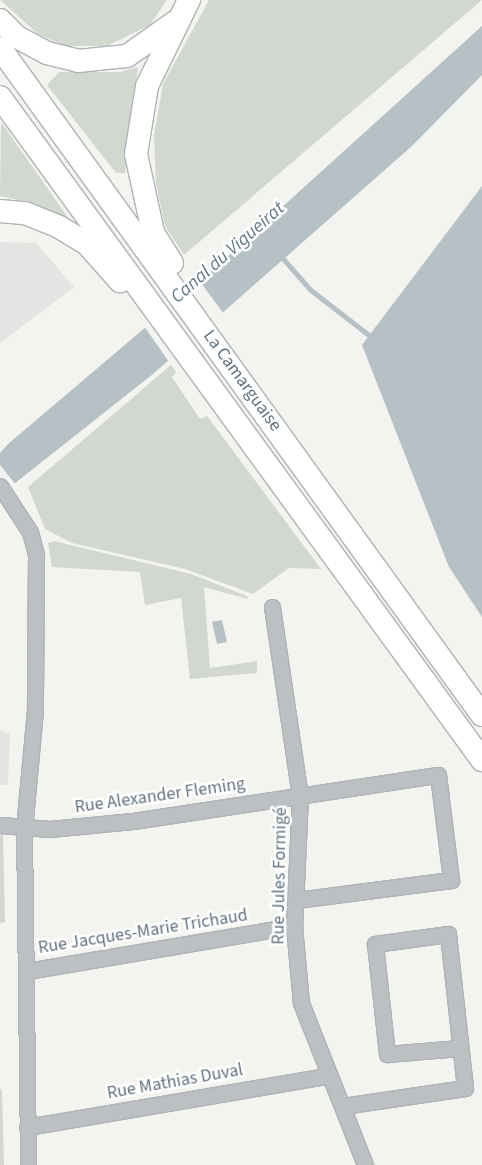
<!DOCTYPE html>
<meta charset="utf-8">
<style>
body{margin:0}
#map{position:relative;width:482px;height:1165px;overflow:hidden;background:#f3f3ef;font-family:"Source Sans 3",sans-serif}
div>[style]{position:absolute}
.built>*{inset:0;background:#e4e5e3}
.green>*{inset:0;background:#d2d8cf}
.water>*{inset:0;background:#b6c1c6}
.pier>*{inset:0;background:#f3f3ef}
.stream>*{height:4.5px;margin:-2.25px;padding:0 2.25px;transform-origin:2.25px;border-radius:2.25px;background:#b6c1c6}
.roads{filter:drop-shadow(1px 0 #afb3b6) drop-shadow(-1px 0 #afb3b6) drop-shadow(0 1px #afb3b6) drop-shadow(0 -1px #afb3b6)}
.minor>*{height:15px;margin:-7.5px;padding:0 7.5px;transform-origin:7.5px;border-radius:7.5px;background:#bcc0c3}
.highway>*{height:22px;margin:-11px;padding:0 11px;transform-origin:11px;border-radius:11px;background:#fff}
span{translate:-50% -50%;white-space:nowrap;text-align:center;line-height:1.15;-webkit-text-stroke:5px #fff;paint-order:stroke}
.street-label{font-size:18px;color:#64737f}
.water-label{font-size:19px;color:#647a84;font-style:italic}
</style>
<div id="map">
<div class="built">
<i style="clip-path:polygon(0 242px,36px 243px,74px 287px,0 343px)"></i>
<i style="clip-path:polygon(0 730px,10px 734px,8px 785px,0 785px)"></i>
</div>
<div class="green">
<i style="clip-path:polygon(0 0,167px 0,150px 25px,107px 46px,65px 46px,38px 34px)"></i>
<i style="clip-path:polygon(209px 0,482px 0,184px 255px,165px 226px,156px 184px,154px 135px,163px 84px)"></i>
<i style="clip-path:polygon(138px 67px,125px 173px,116px 173px,47px 85px,59px 72px,120px 72px)"></i>
<i style="clip-path:polygon(1px 122px,69px 219px,33px 203px,0 196px)"></i>
<i style="clip-path:polygon(171px 365px,176px 372px,172px 377px,200px 419px,207px 416px,321px 569px,289px 568px,253px 594px,185px 569px,72px 543px,45px 529px,28px 487px)"></i>
<i style="clip-path:polygon(54px 541px,191px 574px,247px 596px,248px 599px,204px 587px,210px 668px,257px 661px,257px 673px,190px 679px,181px 598px,145px 605px,140px 572px,52px 567px,48px 543px)"></i>
<i style="clip-path:polygon(0 835px,3px 835px,5px 922px,0 923px)"></i>
<i style="clip-path:polygon(0 1088px,2px 1092px,4px 1165px,0 1165px)"></i>
</div>
<div class="water">
<i style="clip-path:polygon(482px 26px,482px 75px,412px 146px,153px 374px,0 495px,0 453px,8px 444px,206px 276px)"></i>
<i style="clip-path:polygon(482px 186px,482px 617px,449px 567px,362px 345px)"></i>
<i style="clip-path:polygon(222px 620px,227px 642px,217px 644px,212px 622px)"></i>
</div>
<div class="pier">
<i style="clip-path:polygon(198px 279px,224px 314px,169px 362px,144px 326px)"></i>
<i style="clip-path:polygon(0 465px,16px 485px,0 498px)"></i>
</div>
<div class="stream">
<i style="left:281px;top:256px;width:45px;rotate:48.6deg"></i>
<i style="left:311px;top:290px;width:78px;rotate:37.7deg"></i>
</div>
<div class="roads">
<div class="minor">
<i style="left:0;top:486px;width:55px;rotate:56.9deg"></i>
<i style="left:30px;top:532px;width:24px;rotate:75deg"></i>
<i style="left:36px;top:555px;width:155px;rotate:90.4deg"></i>
<i style="left:35px;top:710px;width:119px;rotate:95.3deg"></i>
<i style="left:24px;top:828px;width:337px;rotate:89.3deg"></i>
<i style="left:272px;top:607px;width:191px;rotate:81.6deg"></i>
<i style="left:300px;top:796px;width:130px;rotate:92.6deg"></i>
<i style="left:294px;top:926px;width:77px;rotate:84.8deg"></i>
<i style="left:301px;top:1003px;width:174px;rotate:68.4deg"></i>
<i style="left:0;top:825px;width:50px;rotate:4.6deg"></i>
<i style="left:50px;top:829px;width:83px;rotate:-5.5deg"></i>
<i style="left:133px;top:821px;width:308px;rotate:-8.6deg"></i>
<i style="left:438px;top:775px;width:106px;rotate:82.9deg"></i>
<i style="left:451px;top:880px;width:154px;rotate:172.6deg"></i>
<i style="left:27px;top:971px;width:271px;rotate:-9.6deg"></i>
<i style="left:343px;top:1106px;width:123px;rotate:-8.4deg"></i>
<i style="left:465px;top:1088px;width:155px;rotate:-96.3deg"></i>
<i style="left:448px;top:934px;width:74px;rotate:172.2deg"></i>
<i style="left:375px;top:944px;width:111px;rotate:83.8deg"></i>
<i style="left:387px;top:1054px;width:73px;rotate:-4.7deg"></i>
<i style="left:27px;top:1127px;width:307px;rotate:-9.7deg"></i>
</div>
<div class="highway">
<i style="left:0;top:20px;width:24px;rotate:45deg"></i>
<i style="left:17px;top:37px;width:34px;rotate:28deg"></i>
<i style="left:47px;top:53px;width:32px;rotate:14deg"></i>
<i style="left:78px;top:61px;width:49px;rotate:-5.8deg"></i>
<i style="left:127px;top:56px;width:59px;rotate:-35.3deg"></i>
<i style="left:0;top:48px;width:823px;rotate:54.15deg"></i>
<i style="left:0;top:97px;width:820px;rotate:53.98deg"></i>
<i style="left:0;top:211px;width:25px;rotate:5deg"></i>
<i style="left:25px;top:213px;width:37px;rotate:22deg"></i>
<i style="left:59px;top:227px;width:33px;rotate:31deg"></i>
<i style="left:87px;top:244px;width:50px;rotate:48.3deg"></i>
<i style="left:172px;top:263px;width:36px;rotate:-122deg"></i>
<i style="left:153px;top:232px;width:80px;rotate:-102.3deg"></i>
<i style="left:136px;top:154px;width:69px;rotate:-80.8deg"></i>
<i style="left:147px;top:86px;width:96px;rotate:-64deg"></i>
</div>
</div>
<div class="street-label">
<span style="left:242px;top:381px;rotate:54deg">La Camarguaise</span>
<span style="left:160px;top:796px;rotate:-8deg">Rue Alexander Fleming</span>
<span style="left:280px;top:876px;rotate:-89deg">Rue Jules Formigé</span>
<span style="left:143px;top:932px;rotate:-9deg">Rue Jacques-Marie Trichaud</span>
<span style="left:175px;top:1082px;rotate:-10deg">Rue Mathias Duval</span>
</div>
<div class="water-label">
<span style="left:228px;top:253px;rotate:-41deg">Canal du Vigueirat</span>
</div>
</div>
